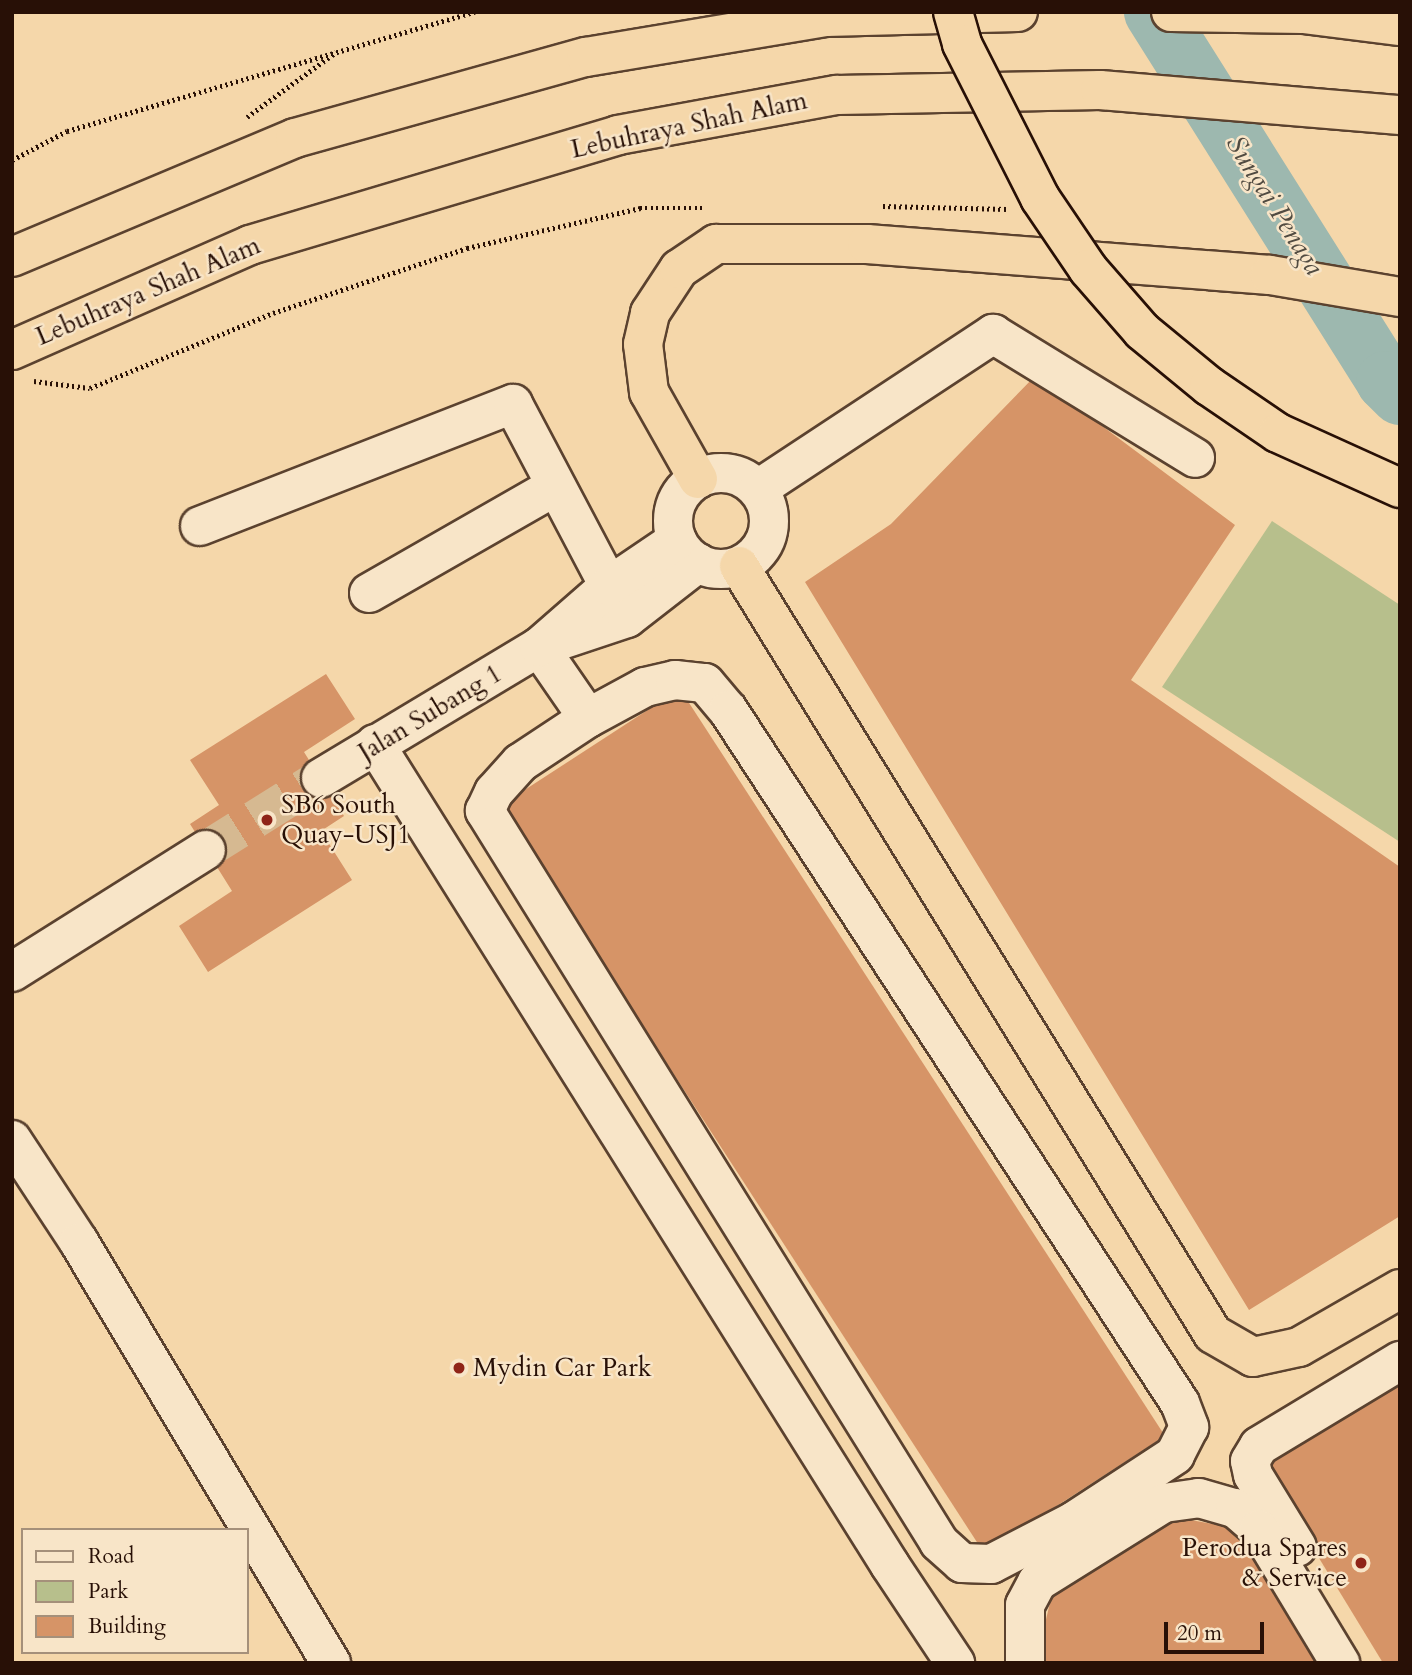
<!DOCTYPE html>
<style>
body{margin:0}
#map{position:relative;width:1412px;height:1675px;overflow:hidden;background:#f5d7aa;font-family:Cardo,serif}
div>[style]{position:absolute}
.green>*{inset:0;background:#b7bf8c}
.river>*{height:60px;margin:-30px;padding:0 30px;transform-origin:30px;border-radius:30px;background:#9db8af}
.building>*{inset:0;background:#d69467}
.minor-tunnel>*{height:38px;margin-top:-19px;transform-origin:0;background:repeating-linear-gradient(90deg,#d6b991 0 38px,transparent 0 57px)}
.path>*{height:4.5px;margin-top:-2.25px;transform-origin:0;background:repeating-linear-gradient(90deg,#281006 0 2px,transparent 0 5.5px)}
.roads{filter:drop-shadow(2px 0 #5b422f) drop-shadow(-2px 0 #5b422f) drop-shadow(0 2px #5b422f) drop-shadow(0 -2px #5b422f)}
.minor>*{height:38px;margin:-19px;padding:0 19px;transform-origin:19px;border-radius:19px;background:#f8e5c8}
.minor>.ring{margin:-19px;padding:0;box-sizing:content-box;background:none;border:38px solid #f8e5c8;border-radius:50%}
.highway>*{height:38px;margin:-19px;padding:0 19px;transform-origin:19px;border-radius:19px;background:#f5d7aa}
.bridges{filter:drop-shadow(2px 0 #281006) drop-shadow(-2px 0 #281006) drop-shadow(0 2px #281006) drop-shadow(0 -2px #281006)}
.highway-bridge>*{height:38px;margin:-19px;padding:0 19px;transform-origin:19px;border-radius:19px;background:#f5d7aa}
.dots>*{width:19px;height:19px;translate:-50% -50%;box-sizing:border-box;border:4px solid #f8e5c8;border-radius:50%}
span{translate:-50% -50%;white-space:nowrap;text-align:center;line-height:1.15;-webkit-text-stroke:5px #f8e5c8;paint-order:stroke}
.street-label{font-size:26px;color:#281006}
.poi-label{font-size:26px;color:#281006}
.left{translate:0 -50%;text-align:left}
.right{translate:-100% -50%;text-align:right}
.water-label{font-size:28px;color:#514b41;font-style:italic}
.frame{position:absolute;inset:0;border:14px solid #281006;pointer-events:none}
.legend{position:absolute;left:21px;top:1528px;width:228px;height:126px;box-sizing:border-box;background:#f8e5c8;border:2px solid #a5907a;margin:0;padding:9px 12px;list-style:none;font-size:21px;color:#281006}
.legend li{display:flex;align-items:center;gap:14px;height:35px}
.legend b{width:35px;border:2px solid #a5907a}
.scale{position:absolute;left:1164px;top:1622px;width:100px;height:32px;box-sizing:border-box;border:4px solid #281006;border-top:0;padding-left:9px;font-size:21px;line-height:24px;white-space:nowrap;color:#281006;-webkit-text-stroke:5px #f8e5c8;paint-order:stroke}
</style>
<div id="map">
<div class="green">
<i style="clip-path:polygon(1272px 521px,1400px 605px,1400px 842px,1162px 687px)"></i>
</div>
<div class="river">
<i style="left:1154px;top:12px;width:436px;rotate:57.8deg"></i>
<i style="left:1386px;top:381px;width:20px;rotate:45deg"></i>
</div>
<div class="building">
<i style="clip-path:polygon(1035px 376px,1235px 525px,1131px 680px,1400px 867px,1400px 1216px,1249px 1310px,805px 582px,891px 524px)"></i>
<i style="clip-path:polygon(326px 674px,355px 719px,304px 752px,344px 816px,321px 831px,352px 880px,208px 972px,179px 926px,232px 891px,190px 824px,219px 805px,190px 760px)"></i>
<i style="clip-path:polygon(680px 689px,1165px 1436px,984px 1553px,500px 806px)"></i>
<i style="clip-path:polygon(1400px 1378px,1400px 1663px,1383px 1663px,1261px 1463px)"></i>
<i style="clip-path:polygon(1169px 1516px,1240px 1529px,1324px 1663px,1040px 1663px,1037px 1657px,1054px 1586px)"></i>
</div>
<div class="minor-tunnel">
<i style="left:206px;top:850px;width:136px;rotate:-32.1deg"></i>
</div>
<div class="path">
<i style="left:247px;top:117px;width:110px;rotate:-36.1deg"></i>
<i style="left:12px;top:160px;width:62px;rotate:-27.8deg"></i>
<i style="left:67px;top:131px;width:425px;rotate:-16.3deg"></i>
<i style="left:883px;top:206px;width:124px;rotate:1.4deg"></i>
<i style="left:34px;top:381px;width:56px;rotate:7.1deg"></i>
<i style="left:90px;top:388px;width:198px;rotate:-22.3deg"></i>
<i style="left:273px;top:313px;width:205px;rotate:-18.5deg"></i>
<i style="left:467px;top:248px;width:178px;rotate:-13deg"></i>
<i style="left:640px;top:208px;width:66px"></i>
</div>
<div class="roads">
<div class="minor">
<i class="ring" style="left:673px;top:473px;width:58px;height:58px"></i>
<i style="left:758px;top:489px;width:282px;rotate:-33.4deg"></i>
<i style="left:993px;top:334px;width:237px;rotate:31.5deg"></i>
<i style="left:200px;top:526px;width:336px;rotate:-21.3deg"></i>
<i style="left:513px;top:404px;width:206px;rotate:62.2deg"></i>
<i style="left:369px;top:593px;width:215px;rotate:-29.8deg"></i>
<i style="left:555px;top:642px;width:76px;rotate:-18.4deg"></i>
<i style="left:627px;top:618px;width:90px;rotate:-37.8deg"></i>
<i style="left:539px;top:647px;width:86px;rotate:55.4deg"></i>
<i style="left:588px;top:718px;width:65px;rotate:-28.5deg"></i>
<i style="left:645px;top:687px;width:31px;rotate:-13deg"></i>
<i style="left:675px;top:680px;width:30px;rotate:6deg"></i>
<i style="left:705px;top:683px;width:35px;rotate:50deg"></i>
<i style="left:728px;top:710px;width:827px;rotate:56.89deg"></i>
<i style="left:1180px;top:1403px;width:26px;rotate:69deg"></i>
<i style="left:1189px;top:1427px;width:31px;rotate:117deg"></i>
<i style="left:1175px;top:1455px;width:121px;rotate:146.8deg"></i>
<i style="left:1074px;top:1521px;width:93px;rotate:152.6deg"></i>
<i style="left:991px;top:1564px;width:29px;rotate:-178deg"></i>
<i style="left:962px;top:1563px;width:31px;rotate:-138deg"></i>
<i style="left:939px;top:1542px;width:861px;rotate:-121.84deg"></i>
<i style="left:485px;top:811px;width:21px;rotate:-65deg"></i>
<i style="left:494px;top:792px;width:39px;rotate:-48deg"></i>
<i style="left:520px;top:763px;width:82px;rotate:-33.5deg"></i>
<i style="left:375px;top:744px;width:969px;rotate:57.9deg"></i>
<i style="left:890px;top:1565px;width:118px;rotate:56.4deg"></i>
<i style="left:321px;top:778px;width:254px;rotate:-31deg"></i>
<i style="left:539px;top:647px;width:93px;rotate:-41.1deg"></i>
<i style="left:609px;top:586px;width:82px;rotate:-34.1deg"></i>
<i style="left:12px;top:972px;width:229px;rotate:-32.2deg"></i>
<i style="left:12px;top:1140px;width:122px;rotate:56.7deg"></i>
<i style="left:79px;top:1242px;width:491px;rotate:59.1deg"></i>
<i style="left:1297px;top:1547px;width:84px;rotate:-121.4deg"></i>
<i style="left:1253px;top:1475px;width:14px;rotate:-102deg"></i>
<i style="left:1250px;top:1461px;width:17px;rotate:-59deg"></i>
<i style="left:1259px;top:1446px;width:165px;rotate:-31.1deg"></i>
<i style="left:1025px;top:1663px;width:58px;rotate:-90deg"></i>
<i style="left:1025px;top:1605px;width:26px;rotate:-62deg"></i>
<i style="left:1037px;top:1582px;width:150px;rotate:-31.9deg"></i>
<i style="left:1164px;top:1503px;width:35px;rotate:-8deg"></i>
<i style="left:1199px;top:1498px;width:37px;rotate:16deg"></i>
<i style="left:1235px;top:1508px;width:32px;rotate:41deg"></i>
<i style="left:1259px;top:1529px;width:157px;rotate:58.8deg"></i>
</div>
<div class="highway">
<i style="left:1171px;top:12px;width:132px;rotate:0.9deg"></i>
<i style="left:1303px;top:14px;width:98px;rotate:7.1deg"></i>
<i style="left:12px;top:257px;width:307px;rotate:-22.8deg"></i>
<i style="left:295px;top:138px;width:302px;rotate:-15.6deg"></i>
<i style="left:586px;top:57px;width:243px;rotate:-9.5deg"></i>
<i style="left:826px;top:17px;width:192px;rotate:-1.5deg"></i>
<i style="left:12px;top:350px;width:260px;rotate:-23.8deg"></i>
<i style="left:250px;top:245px;width:384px;rotate:-16.6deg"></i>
<i style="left:618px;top:135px;width:223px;rotate:-10.4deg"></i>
<i style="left:837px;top:95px;width:263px;rotate:-1.1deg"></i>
<i style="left:1100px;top:90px;width:301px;rotate:4.8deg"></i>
<i style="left:698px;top:479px;width:100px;rotate:-119.4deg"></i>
<i style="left:649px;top:392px;width:48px;rotate:-97.1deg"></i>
<i style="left:643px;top:344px;width:32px;rotate:-77deg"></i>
<i style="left:650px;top:313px;width:53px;rotate:-56.6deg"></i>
<i style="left:679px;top:269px;width:45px;rotate:-34deg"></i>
<i style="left:716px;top:244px;width:151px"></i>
<i style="left:867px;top:244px;width:404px;rotate:4.4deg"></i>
<i style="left:1270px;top:275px;width:132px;rotate:9.6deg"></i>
<i style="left:739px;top:566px;width:902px;rotate:58.32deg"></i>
<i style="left:1213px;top:1334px;width:46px;rotate:29.9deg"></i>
<i style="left:1253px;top:1357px;width:47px;rotate:-12.3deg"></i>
<i style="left:1299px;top:1347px;width:116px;rotate:-29.9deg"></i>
</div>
</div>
<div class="bridges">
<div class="highway-bridge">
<i style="left:953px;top:12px;width:33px;rotate:74deg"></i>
<i style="left:962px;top:44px;width:173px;rotate:63.1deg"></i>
<i style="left:1040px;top:198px;width:86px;rotate:55.9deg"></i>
<i style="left:1088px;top:269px;width:82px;rotate:48.9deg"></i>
<i style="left:1142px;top:331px;width:87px;rotate:39.4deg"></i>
<i style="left:1209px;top:386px;width:83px;rotate:34.3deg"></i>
<i style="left:1278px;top:433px;width:134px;rotate:24.3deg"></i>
</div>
</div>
<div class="dots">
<i style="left:267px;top:820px;background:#8f2418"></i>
<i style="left:459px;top:1368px;background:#8f2418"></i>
<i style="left:1361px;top:1563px;background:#8f2418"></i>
</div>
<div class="street-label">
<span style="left:689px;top:125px;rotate:-12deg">Lebuhraya Shah Alam</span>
<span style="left:148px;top:291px;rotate:-23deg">Lebuhraya Shah Alam</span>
<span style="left:430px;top:713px;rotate:-31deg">Jalan Subang 1</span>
</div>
<div class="poi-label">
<span class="left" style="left:281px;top:820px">SB6 South<br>Quay-USJ1</span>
<span class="left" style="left:473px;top:1368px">Mydin Car Park</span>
<span class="right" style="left:1347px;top:1563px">Perodua Spares<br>&amp; Service</span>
</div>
<div class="water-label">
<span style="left:1275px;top:205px;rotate:58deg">Sungai Penaga</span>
</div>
<div class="frame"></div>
<ul class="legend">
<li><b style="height:9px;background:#f8e5c8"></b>Road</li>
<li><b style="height:19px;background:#b7bf8c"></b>Park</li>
<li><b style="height:19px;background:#d69467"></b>Building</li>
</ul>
<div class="scale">20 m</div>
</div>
